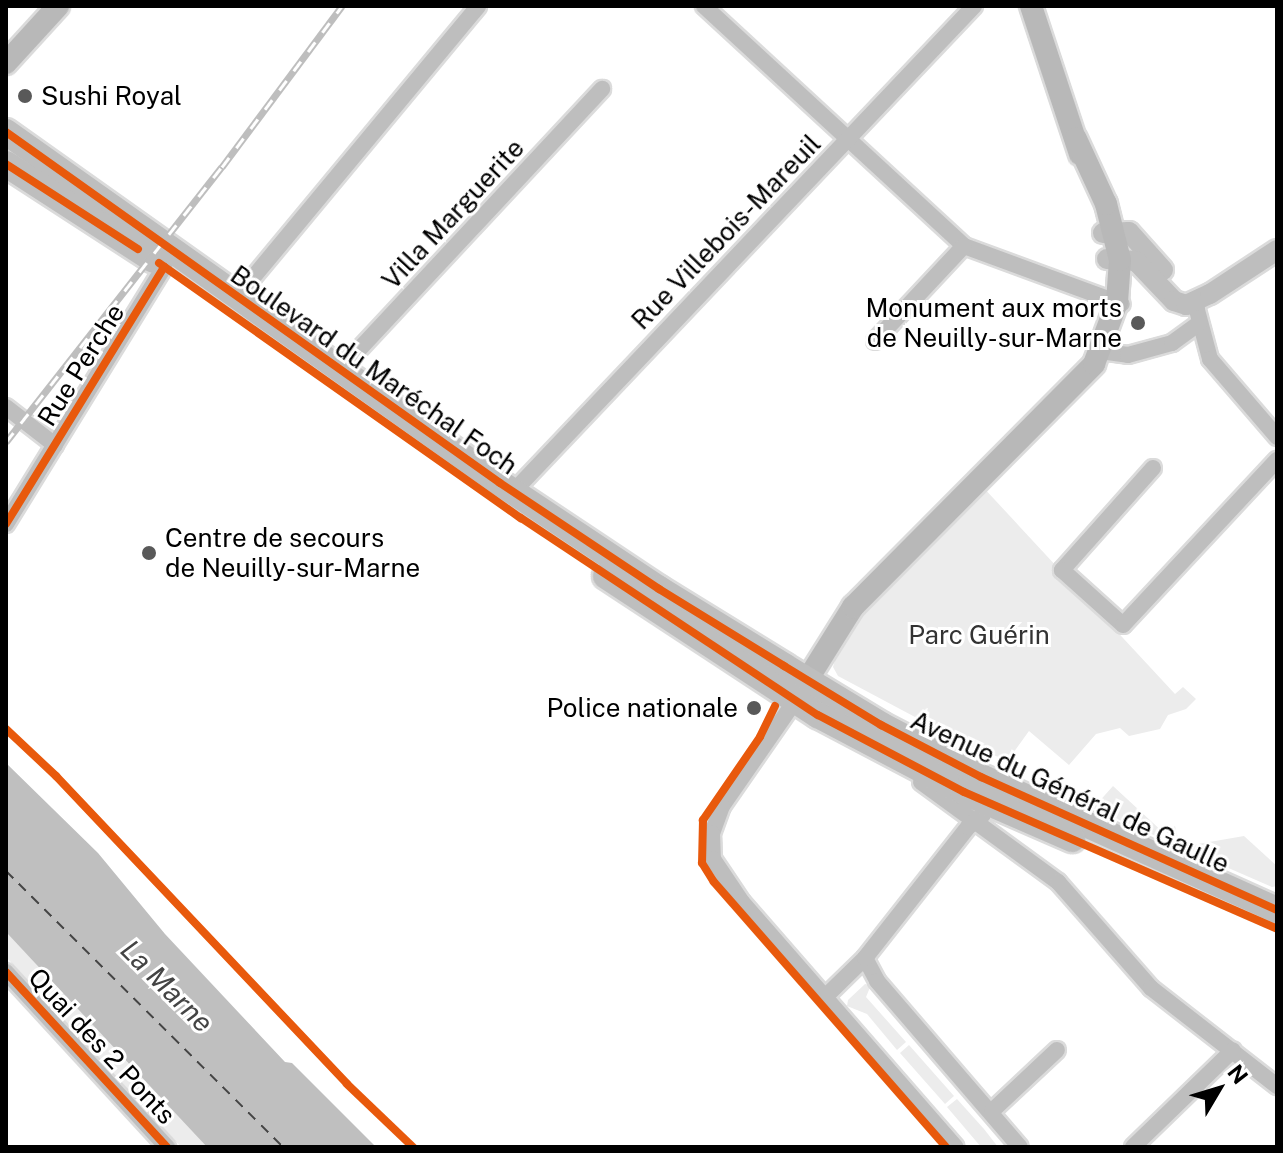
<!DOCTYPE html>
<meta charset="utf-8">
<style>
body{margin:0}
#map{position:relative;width:1283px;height:1153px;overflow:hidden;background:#fff;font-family:"Public Sans",sans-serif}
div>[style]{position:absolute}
.green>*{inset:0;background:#ececec}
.water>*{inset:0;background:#bfbfbf}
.ferry>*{height:2px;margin-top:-1px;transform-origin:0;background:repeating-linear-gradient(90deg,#444 0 10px,transparent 0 18px)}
.roads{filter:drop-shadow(2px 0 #dbdbdb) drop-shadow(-2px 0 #dbdbdb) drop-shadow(0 2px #dbdbdb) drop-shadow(0 -2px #dbdbdb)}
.minor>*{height:16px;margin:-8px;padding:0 8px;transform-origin:8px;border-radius:8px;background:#bebebe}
.tertiary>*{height:20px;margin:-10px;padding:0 10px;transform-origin:10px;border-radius:10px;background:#bebebe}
.secondary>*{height:22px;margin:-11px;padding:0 11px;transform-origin:11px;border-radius:11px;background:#b8b8b8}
.primary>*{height:26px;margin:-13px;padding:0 13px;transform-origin:13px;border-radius:13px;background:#bebebe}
.rail>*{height:7px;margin-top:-3.5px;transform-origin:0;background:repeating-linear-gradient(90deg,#fff 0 12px,#bebebe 0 24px);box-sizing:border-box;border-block:2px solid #bebebe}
.cycleway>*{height:8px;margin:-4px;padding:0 4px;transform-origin:4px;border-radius:4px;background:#e8590c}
.dots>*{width:22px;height:22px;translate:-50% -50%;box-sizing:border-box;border:4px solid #fff;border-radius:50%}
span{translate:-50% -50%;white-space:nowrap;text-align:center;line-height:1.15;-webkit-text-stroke:6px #fff;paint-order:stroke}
.poi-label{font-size:26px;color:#000}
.left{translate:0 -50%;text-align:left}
.right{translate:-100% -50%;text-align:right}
.street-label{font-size:26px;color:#000}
.park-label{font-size:26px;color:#333}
.water-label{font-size:28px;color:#444;font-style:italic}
.frame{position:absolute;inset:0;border:8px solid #000;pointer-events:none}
.north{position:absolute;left:1179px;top:1049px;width:80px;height:80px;-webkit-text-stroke:6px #fff;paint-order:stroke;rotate:52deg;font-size:22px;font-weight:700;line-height:32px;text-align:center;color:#000}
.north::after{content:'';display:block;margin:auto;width:28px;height:36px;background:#000;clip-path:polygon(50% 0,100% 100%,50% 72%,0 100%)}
</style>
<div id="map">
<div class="green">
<i style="clip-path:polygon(982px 486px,1175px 694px,1183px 687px,1196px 699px,1186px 709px,1168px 715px,1160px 729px,1129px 736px,1120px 728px,1096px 734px,1069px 765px,1029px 731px,1008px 760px,977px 750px,838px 676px,833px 667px,843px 633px)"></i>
<i style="clip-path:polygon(1113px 786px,1165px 834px,1175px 826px,1179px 842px,1172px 843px,1083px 804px,1088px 798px,1096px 805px)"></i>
<i style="clip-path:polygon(1244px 836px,1277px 866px,1277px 886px,1272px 887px,1194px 853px,1192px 845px)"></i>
<i style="clip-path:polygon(6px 932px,175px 1110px,207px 1147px,181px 1147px,6px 957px)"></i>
<i style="clip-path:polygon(865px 984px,871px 985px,866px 997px,906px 1042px,897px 1050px,867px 1014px,847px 1006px,848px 1000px)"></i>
<i style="clip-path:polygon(909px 1045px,954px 1096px,945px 1104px,900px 1053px)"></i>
<i style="clip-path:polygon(957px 1099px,984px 1129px,998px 1147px,981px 1147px,947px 1107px)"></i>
</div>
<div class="water">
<i style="clip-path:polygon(6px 763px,98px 853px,165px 934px,285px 1062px,292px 1063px,376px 1147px,207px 1147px,6px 932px)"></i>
</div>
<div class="ferry">
<i style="left:6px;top:871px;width:391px;rotate:44.9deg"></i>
</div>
<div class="roads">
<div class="minor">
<i style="left:704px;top:6px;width:354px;rotate:42.7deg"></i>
<i style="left:964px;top:246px;width:168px;rotate:20.2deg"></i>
<i style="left:236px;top:298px;width:379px;rotate:-50.3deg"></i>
<i style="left:1192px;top:304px;width:8px;rotate:50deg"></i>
<i style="left:1197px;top:310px;width:51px;rotate:75.1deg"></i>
<i style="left:1210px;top:359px;width:103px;rotate:49.3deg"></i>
<i style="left:875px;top:341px;width:130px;rotate:-46.9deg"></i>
<i style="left:1100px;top:351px;width:28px;rotate:8deg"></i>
<i style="left:1128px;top:355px;width:46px;rotate:-15.3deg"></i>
<i style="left:1172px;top:343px;width:34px;rotate:-36deg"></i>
<i style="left:339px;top:371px;width:386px;rotate:-47deg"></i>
<i style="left:6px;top:407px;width:62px;rotate:37.8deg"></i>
<i style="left:1153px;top:468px;width:137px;rotate:131.7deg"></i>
<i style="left:1062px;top:570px;width:82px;rotate:42deg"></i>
<i style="left:1123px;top:625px;width:226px;rotate:-47deg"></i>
<i style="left:513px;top:492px;width:670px;rotate:-46.51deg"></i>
<i style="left:6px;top:524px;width:302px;rotate:-58.4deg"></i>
<i style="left:795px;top:701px;width:128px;rotate:124.8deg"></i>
<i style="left:722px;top:806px;width:29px;rotate:110deg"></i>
<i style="left:712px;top:833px;width:26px;rotate:88deg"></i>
<i style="left:713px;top:859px;width:52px;rotate:56deg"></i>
<i style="left:742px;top:902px;width:325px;rotate:48.9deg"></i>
<i style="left:921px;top:782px;width:170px;rotate:36.1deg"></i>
<i style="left:1058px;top:882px;width:141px;rotate:48.7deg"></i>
<i style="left:1151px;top:988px;width:160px;rotate:37.9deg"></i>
<i style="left:865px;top:958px;width:26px;rotate:62deg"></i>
<i style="left:877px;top:981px;width:219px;rotate:49.3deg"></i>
<i style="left:6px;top:972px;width:238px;rotate:47.4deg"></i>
<i style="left:825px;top:997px;width:56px;rotate:-44.3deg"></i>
<i style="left:865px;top:958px;width:167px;rotate:-51.8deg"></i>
<i style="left:968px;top:827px;width:19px;rotate:-39deg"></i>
<i style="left:992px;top:1111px;width:89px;rotate:-43.2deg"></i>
<i style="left:1133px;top:1147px;width:139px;rotate:-44.1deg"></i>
</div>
<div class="tertiary">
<i style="left:1103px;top:233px;width:26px;rotate:-2deg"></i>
<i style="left:1129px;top:232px;width:51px;rotate:48.2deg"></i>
<i style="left:1107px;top:259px;width:29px;rotate:4deg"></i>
<i style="left:1136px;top:261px;width:55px;rotate:46.5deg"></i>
<i style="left:1174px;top:301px;width:13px;rotate:18deg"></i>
<i style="left:1186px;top:305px;width:26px;rotate:-25deg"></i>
<i style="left:1210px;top:294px;width:80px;rotate:-33.3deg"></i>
</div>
<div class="secondary">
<i style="left:1031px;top:6px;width:156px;rotate:71.7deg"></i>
<i style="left:6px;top:63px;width:77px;rotate:-47.6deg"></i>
<i style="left:799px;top:693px;width:102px;rotate:-57.9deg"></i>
<i style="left:853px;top:607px;width:342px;rotate:-45.2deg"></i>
<i style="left:1094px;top:364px;width:66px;rotate:-69.6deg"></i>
<i style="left:1117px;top:302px;width:42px;rotate:-85.9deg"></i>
<i style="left:1120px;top:260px;width:58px;rotate:-104deg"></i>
<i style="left:1106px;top:204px;width:72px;rotate:-114.8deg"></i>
</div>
<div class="primary">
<i style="left:6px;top:132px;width:606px;rotate:35.39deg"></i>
<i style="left:500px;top:483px;width:191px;rotate:33.7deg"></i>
<i style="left:659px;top:589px;width:147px;rotate:31.6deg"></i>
<i style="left:784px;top:666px;width:114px;rotate:31.3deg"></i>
<i style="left:881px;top:725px;width:113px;rotate:27.5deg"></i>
<i style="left:981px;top:777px;width:325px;rotate:24.2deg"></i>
<i style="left:6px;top:164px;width:176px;rotate:33deg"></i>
<i style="left:606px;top:576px;width:254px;rotate:33.3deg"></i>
<i style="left:818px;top:715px;width:165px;rotate:27.8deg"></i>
<i style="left:964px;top:792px;width:118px;rotate:23.5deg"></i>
</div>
</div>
<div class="rail">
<i style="left:6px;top:442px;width:350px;rotate:-51.9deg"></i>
<i style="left:222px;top:167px;width:201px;rotate:-53.3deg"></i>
</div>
<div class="cycleway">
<i style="left:6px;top:132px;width:606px;rotate:35.39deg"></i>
<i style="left:500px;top:483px;width:191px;rotate:33.7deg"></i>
<i style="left:659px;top:589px;width:147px;rotate:31.6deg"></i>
<i style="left:784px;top:666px;width:114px;rotate:31.3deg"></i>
<i style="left:881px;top:725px;width:113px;rotate:27.5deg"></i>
<i style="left:981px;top:777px;width:325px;rotate:24.2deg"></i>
<i style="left:6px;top:164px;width:157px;rotate:32.8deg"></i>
<i style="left:159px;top:263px;width:443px;rotate:35.2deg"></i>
<i style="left:521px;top:518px;width:356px;rotate:33.6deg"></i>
<i style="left:818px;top:715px;width:165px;rotate:27.8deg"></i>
<i style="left:964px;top:792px;width:342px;rotate:23.6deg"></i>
<i style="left:6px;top:524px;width:302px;rotate:-58.4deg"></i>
<i style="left:775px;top:706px;width:34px;rotate:116deg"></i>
<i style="left:760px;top:737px;width:101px;rotate:124.5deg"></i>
<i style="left:703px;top:820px;width:43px;rotate:91.3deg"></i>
<i style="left:702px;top:863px;width:22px;rotate:58deg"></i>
<i style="left:714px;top:882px;width:352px;rotate:48.8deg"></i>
<i style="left:6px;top:729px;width:69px;rotate:43.2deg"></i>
<i style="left:56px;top:776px;width:424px;rotate:46.6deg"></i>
<i style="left:347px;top:1084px;width:91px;rotate:43.7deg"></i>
<i style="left:6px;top:972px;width:238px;rotate:47.4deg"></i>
</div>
<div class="dots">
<i style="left:25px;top:96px;background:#595959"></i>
<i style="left:1138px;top:323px;background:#595959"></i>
<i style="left:149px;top:553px;background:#595959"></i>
<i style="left:754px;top:708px;background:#595959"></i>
</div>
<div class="poi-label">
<span class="left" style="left:41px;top:96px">Sushi Royal</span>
<span class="right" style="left:1122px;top:323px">Monument aux morts<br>de Neuilly-sur-Marne</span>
<span class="left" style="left:165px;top:553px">Centre de secours<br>de Neuilly-sur-Marne</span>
<span class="right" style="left:738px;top:708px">Police nationale</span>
</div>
<div class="street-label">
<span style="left:453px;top:214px;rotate:-47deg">Villa Marguerite</span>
<span style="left:726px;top:232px;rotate:-46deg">Rue Villebois-Mareuil</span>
<span style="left:81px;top:365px;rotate:-58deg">Rue Perche</span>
<span style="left:374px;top:370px;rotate:35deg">Boulevard du Maréchal Foch</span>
<span style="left:1070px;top:792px;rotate:25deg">Avenue du Général de Gaulle</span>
<span style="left:102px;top:1046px;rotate:47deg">Quai des 2 Ponts</span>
</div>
<div class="park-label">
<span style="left:979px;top:635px">Parc Guérin</span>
</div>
<div class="water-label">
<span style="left:167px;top:986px;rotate:45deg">La Marne</span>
</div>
<div class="frame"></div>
<div class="north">N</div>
</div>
